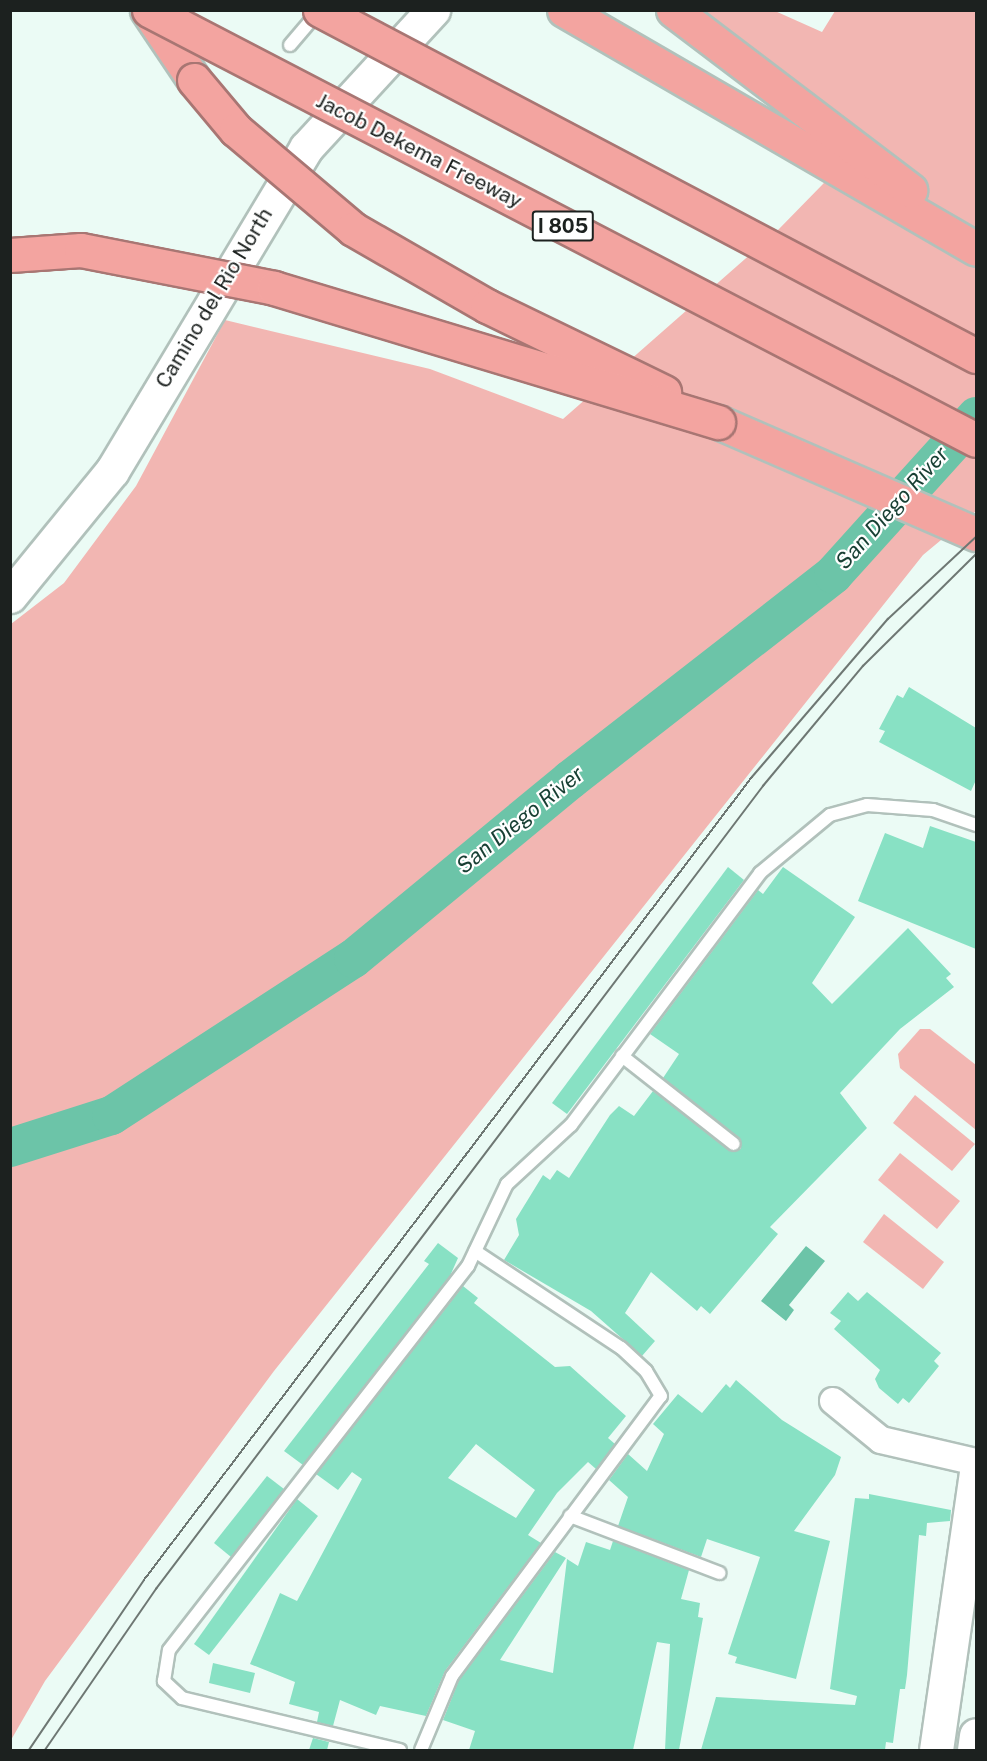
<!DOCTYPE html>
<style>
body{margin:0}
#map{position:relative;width:987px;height:1761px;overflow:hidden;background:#ebfbf5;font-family:"Public Sans",sans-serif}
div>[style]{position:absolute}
.green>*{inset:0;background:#f2b6b2}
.water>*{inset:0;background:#6cc4a8}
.river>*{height:39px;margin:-19.5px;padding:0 19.5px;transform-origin:19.5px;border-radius:19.5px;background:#6cc4a8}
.building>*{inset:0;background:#88e1c4}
.roads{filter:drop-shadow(2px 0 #b1c1bb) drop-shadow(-2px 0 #b1c1bb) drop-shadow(0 2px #b1c1bb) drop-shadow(0 -2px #b1c1bb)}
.lane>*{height:12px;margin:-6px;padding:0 6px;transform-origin:6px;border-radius:6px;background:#fff}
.street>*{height:26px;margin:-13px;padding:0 13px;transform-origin:13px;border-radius:13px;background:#fff}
.secondary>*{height:33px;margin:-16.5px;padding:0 16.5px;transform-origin:16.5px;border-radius:16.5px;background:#fff}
.highway>*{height:33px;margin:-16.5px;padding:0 16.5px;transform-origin:16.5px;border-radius:16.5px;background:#f3a4a0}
.tram>*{height:1.5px;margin:-0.75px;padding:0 0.75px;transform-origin:0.75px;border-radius:0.75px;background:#6e7773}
.bridges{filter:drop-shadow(2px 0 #a87673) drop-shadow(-2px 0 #a87673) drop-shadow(0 2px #a87673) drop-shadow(0 -2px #a87673)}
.highway-bridge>*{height:33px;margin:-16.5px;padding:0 16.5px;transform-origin:16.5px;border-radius:16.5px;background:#f3a4a0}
span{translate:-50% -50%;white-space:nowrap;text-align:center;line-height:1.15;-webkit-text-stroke:4.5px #fff;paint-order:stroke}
.shield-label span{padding:2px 4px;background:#fff;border:2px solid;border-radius:4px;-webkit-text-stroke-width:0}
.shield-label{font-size:20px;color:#1c211f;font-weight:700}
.street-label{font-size:21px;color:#1c211f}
.water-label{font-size:22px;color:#173f33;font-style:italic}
.frame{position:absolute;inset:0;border:12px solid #1c211f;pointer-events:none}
</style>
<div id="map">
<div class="green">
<i style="clip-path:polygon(689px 11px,775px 11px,822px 32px,835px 11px,976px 11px,976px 511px,923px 555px,274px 1371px,45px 1681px,11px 1740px,11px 624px,64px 583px,136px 486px,225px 320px,430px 369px,563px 419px,778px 230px,866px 140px)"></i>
<i style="clip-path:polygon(920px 1029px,930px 1029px,976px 1065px,976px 1130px,900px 1068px,898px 1054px)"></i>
<i style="clip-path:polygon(915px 1095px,975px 1144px,952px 1171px,893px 1123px)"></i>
<i style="clip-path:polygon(900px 1153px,960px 1201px,937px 1229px,878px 1180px)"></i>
<i style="clip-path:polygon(884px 1214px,944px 1262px,923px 1289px,863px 1242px)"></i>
</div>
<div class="water">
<i style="clip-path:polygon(806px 1246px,825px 1261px,789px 1305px,794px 1310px,786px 1321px,761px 1301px)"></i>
</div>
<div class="river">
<i style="left:10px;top:1147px;width:106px;rotate:-17.6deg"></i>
<i style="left:111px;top:1115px;width:288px;rotate:-33deg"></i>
<i style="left:353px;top:958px;width:281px;rotate:-39.5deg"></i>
<i style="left:570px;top:779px;width:333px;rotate:-37.9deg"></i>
<i style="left:833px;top:574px;width:213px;rotate:-47.9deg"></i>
</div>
<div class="building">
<i style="clip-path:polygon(909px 687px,976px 728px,976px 780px,971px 791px,879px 742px,885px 731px,879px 729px,897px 695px,903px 698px)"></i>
<i style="clip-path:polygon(930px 826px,976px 842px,976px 949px,858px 901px,885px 833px,923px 848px)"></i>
<i style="clip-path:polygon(728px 867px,744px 880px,567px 1114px,552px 1103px)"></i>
<i style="clip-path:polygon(783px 867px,855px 917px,812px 983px,832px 1004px,908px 928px,951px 974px,946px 978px,954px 987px,900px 1029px,840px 1093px,867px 1128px,770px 1227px,778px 1234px,710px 1314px,701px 1306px,697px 1311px,651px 1272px,625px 1313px,655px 1341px,642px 1356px,591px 1311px,504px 1260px,519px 1235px,516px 1219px,543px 1175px,550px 1180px,557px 1170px,569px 1178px,610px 1115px,619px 1106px,634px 1116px,653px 1091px,729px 1150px,741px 1149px,739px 1138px,663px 1078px,679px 1054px,650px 1034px,758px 890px,763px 894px)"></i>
<i style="clip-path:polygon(438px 1243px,458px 1258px,450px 1276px,303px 1465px,284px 1451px,429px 1264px,424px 1261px)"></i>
<i style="clip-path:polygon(evenodd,463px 1286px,478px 1298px,474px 1303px,555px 1367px,570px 1366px,626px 1416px,608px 1438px,615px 1444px,596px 1469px,588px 1462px,557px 1493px,528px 1535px,541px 1543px,445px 1671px,426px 1716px,380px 1706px,376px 1715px,340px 1700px,333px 1726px,317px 1722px,319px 1712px,289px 1704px,295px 1682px,250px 1664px,280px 1593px,297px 1601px,362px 1479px,352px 1472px,338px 1490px,316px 1474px,463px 1286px,476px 1444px,535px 1490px,516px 1518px,448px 1478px,476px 1444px)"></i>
<i style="clip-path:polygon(848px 1292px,858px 1301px,867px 1292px,941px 1353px,934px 1361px,939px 1366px,909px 1403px,903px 1398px,898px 1404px,879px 1388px,875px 1379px,880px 1370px,834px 1329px,841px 1321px,830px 1313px)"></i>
<i style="clip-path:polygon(736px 1380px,782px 1420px,841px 1457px,835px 1475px,794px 1531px,830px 1541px,796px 1679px,735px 1663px,737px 1657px,728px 1654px,760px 1557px,707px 1539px,701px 1557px,618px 1526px,628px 1497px,609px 1480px,628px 1454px,647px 1471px,664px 1434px,653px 1424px,678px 1394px,702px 1413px,726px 1384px,730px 1388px)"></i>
<i style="clip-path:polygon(267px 1476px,284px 1489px,231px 1557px,214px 1543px)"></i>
<i style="clip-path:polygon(869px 1494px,951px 1510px,950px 1521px,927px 1523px,926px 1536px,919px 1535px,907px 1675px,905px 1689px,900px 1689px,893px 1743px,886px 1742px,885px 1750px,701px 1750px,716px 1697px,855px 1705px,857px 1696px,830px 1689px,855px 1498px,869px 1499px)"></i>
<i style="clip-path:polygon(297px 1499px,318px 1516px,209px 1655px,194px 1644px)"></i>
<i style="clip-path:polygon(613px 1541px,689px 1570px,681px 1599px,700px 1603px,698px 1617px,703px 1618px,679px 1750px,665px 1750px,670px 1644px,657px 1642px,633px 1750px,469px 1750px,475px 1731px,443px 1720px,459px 1680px,555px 1552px,566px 1558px,500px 1660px,553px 1673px,567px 1559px,578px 1566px,586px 1542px,610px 1550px)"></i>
<i style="clip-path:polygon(213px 1663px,255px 1673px,250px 1693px,209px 1683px)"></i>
<i style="clip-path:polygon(313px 1738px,329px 1742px,327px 1750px,309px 1750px)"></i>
</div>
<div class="roads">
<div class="lane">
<i style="left:290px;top:45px;width:45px;rotate:-49.5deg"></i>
<i style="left:622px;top:1056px;width:142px;rotate:38.2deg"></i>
<i style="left:570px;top:1516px;width:160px;rotate:20.9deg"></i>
<i style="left:400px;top:1750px;width:224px;rotate:-166.6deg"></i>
<i style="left:182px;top:1698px;width:25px;rotate:-137deg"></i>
<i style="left:164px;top:1681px;width:31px;rotate:-81deg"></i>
<i style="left:169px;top:1650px;width:487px;rotate:-52.1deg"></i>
<i style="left:468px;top:1266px;width:91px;rotate:-64.6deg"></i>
<i style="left:507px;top:1184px;width:87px;rotate:-42.7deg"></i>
<i style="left:571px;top:1125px;width:315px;rotate:-53.1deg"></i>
<i style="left:760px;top:873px;width:91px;rotate:-39.6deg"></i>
<i style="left:830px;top:815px;width:38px;rotate:-15deg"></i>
<i style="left:867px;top:805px;width:66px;rotate:4.3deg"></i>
<i style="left:933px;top:810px;width:46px;rotate:19.2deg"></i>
<i style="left:421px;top:1750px;width:80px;rotate:-67.3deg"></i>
<i style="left:452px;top:1676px;width:349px;rotate:-53.3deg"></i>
<i style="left:661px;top:1396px;width:29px;rotate:-121deg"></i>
<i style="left:646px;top:1371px;width:34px;rotate:-137deg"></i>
<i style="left:621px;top:1348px;width:175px;rotate:-146.4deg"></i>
</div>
<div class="street">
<i style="left:833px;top:1401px;width:62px;rotate:39.1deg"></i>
<i style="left:881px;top:1440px;width:98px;rotate:13deg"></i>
</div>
<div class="secondary">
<i style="left:10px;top:596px;width:161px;rotate:-50.8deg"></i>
<i style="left:112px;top:471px;width:377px;rotate:-59deg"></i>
<i style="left:306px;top:148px;width:188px;rotate:-47.4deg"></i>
<i style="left:936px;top:1750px;width:282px;rotate:-81.8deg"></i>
<i style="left:974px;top:1750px;width:15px;rotate:-82deg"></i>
</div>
<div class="highway">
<i style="left:147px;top:10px;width:84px;rotate:56.1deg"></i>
<i style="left:564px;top:10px;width:476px;rotate:30.1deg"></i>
<i style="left:673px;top:10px;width:298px;rotate:37.2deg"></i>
<i style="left:718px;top:422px;width:281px;rotate:23.5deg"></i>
</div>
</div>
<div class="tram">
<i style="left:29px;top:1750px;width:205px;rotate:-55.9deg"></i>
<i style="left:144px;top:1580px;width:1007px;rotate:-52.87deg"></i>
<i style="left:752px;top:777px;width:208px;rotate:-49.3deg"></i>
<i style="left:888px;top:619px;width:120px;rotate:-43deg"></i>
<i style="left:45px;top:1750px;width:196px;rotate:-55.4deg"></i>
<i style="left:156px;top:1589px;width:1007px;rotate:-52.91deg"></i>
<i style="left:763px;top:786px;width:156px;rotate:-50.2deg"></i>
<i style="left:863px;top:666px;width:159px;rotate:-44.7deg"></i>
</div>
<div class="bridges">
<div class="highway-bridge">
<i style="left:149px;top:10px;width:932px;rotate:27.47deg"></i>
<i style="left:320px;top:10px;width:742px;rotate:27.81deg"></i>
<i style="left:194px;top:80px;width:65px;rotate:50deg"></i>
<i style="left:236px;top:130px;width:153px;rotate:40.2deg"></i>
<i style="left:353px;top:229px;width:155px;rotate:29.9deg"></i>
<i style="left:487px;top:306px;width:197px;rotate:25.9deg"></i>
<i style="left:10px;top:255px;width:71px;rotate:-4deg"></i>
<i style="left:81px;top:250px;width:197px;rotate:11.1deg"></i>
<i style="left:274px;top:288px;width:464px;rotate:16.8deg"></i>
</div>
</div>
<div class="shield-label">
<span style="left:563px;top:226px">I 805</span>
</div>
<div class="street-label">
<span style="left:419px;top:151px;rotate:27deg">Jacob Dekema Freeway</span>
<span style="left:214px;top:298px;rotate:-59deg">Camino del Rio North</span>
</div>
<div class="water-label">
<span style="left:892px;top:508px;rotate:-48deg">San Diego River</span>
<span style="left:520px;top:820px;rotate:-39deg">San Diego River</span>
</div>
<div class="frame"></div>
</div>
